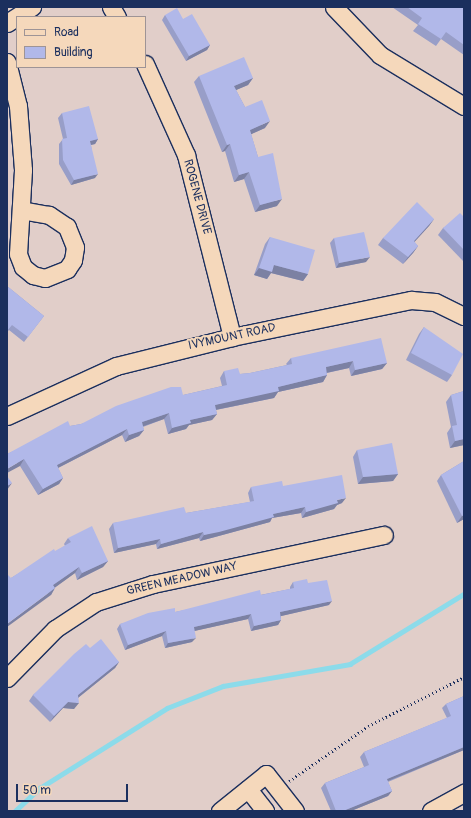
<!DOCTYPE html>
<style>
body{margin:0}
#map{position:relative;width:471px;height:818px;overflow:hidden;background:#e1cec9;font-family:Pangolin,sans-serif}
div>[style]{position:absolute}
.stream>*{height:4.5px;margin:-2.25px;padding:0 2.25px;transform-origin:2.25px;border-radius:2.25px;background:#8cdbea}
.path>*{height:2.5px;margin-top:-1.25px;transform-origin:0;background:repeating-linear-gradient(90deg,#1b2f5e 0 1px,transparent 0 4px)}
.roads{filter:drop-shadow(1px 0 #1b2f5e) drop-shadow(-1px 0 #1b2f5e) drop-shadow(0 1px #1b2f5e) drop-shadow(0 -1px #1b2f5e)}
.minor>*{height:17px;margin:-8.5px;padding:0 8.5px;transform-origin:8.5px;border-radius:8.5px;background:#f5d8bb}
.wall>*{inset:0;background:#989ec8}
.shaded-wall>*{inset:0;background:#7c81a3}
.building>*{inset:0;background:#b1b8e9}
span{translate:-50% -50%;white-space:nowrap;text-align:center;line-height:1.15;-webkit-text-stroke:4px #f5d8bb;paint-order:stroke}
.street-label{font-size:12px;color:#1b2f5e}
.frame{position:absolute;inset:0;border:8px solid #1b2f5e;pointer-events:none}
.legend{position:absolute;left:16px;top:16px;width:130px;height:52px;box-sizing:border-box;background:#f5d8bb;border:1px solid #9e9496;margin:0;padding:5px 7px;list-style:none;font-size:12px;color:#1b2f5e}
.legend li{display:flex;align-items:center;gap:8px;height:20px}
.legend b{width:20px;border:1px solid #9e9496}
.scale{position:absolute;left:16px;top:784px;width:112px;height:18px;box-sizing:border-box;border:2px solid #1b2f5e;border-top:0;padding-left:5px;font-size:12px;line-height:14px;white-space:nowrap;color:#1b2f5e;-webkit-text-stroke:3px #f5d8bb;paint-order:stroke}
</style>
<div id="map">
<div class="stream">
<i style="left:15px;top:811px;width:34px;rotate:-43deg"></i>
<i style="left:40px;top:788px;width:150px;rotate:-32.2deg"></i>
<i style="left:167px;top:708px;width:60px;rotate:-21.4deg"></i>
<i style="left:223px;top:686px;width:129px;rotate:-9.8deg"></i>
<i style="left:350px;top:664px;width:134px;rotate:-31.6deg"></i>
</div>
<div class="path">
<i style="left:289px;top:781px;width:96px;rotate:-34.8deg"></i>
<i style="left:368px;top:726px;width:108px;rotate:-27deg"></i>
</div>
<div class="roads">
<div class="minor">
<i style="left:111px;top:7px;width:12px;rotate:59deg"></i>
<i style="left:334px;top:7px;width:66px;rotate:46.2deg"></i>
<i style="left:380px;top:55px;width:98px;rotate:31.3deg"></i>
<i style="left:7px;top:23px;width:30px;rotate:-33deg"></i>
<i style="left:7px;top:62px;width:45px;rotate:76deg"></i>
<i style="left:18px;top:106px;width:64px;rotate:85.5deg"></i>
<i style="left:23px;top:170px;width:84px;rotate:93.4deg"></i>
<i style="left:18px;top:254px;width:14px;rotate:69deg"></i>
<i style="left:23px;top:267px;width:13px;rotate:39deg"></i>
<i style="left:33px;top:275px;width:12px;rotate:14deg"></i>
<i style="left:45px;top:278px;width:24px;rotate:-22deg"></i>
<i style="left:67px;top:269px;width:11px;rotate:-56deg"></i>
<i style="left:73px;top:260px;width:13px;rotate:-81deg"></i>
<i style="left:75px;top:247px;width:22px;rotate:-112deg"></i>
<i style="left:67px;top:227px;width:22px;rotate:-146deg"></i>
<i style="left:49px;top:215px;width:28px;rotate:-170deg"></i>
<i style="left:145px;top:64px;width:100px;rotate:65.7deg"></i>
<i style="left:186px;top:155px;width:188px;rotate:75.8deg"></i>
<i style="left:7px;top:416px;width:120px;rotate:-24.6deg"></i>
<i style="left:116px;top:366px;width:120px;rotate:-14deg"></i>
<i style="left:232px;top:337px;width:183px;rotate:-11.7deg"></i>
<i style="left:411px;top:300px;width:24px;rotate:5deg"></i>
<i style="left:435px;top:302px;width:32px;rotate:26deg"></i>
<i style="left:7px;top:678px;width:69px;rotate:-45.6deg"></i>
<i style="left:55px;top:629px;width:49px;rotate:-33.4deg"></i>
<i style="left:96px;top:602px;width:60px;rotate:-17.5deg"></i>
<i style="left:153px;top:584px;width:236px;rotate:-12deg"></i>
<i style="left:248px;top:789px;width:28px;rotate:52deg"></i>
<i style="left:220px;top:811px;width:59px;rotate:-38.8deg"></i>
<i style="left:266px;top:774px;width:47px;rotate:51.9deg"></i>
<i style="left:431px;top:811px;width:38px;rotate:-29deg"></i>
</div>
</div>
<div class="wall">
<i style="clip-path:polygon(392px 7px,463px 7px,464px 8px,464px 55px,441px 39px,436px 46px,413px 31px,418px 25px)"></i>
<i style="clip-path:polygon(165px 15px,183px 19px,210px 45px,207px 50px,186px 61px,162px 20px)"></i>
<i style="clip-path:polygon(199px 76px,253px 78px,248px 85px,236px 90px,245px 107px,265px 128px,251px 134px,258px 157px,277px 206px,255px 212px,244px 179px,234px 182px,225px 151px,222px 152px,194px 82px)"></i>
<i style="clip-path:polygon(62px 113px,98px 139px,95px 144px,91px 145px,95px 178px,71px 185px,59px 164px,59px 144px,63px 139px,58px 118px)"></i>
<i style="clip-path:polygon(464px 217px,464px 262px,438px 235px,443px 228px)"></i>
<i style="clip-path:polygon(434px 219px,429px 226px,414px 242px,418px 246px,413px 253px,403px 264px,378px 245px,383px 238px)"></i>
<i style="clip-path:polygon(270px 237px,308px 274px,303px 281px,271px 273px,267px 279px,254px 275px,265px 244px)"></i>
<i style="clip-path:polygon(334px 238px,366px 262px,336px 268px,330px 243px)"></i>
<i style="clip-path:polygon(7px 286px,44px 316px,24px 342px,9px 330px,7px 332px)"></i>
<i style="clip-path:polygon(424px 327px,452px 375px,447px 382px,406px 360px,419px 334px)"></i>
<i style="clip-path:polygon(291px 358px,387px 363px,382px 369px,351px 376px,349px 368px,327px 373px,327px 375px,323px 382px,278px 392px,274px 398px,216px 410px,217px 414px,212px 420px,189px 425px,186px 429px,168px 434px,164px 419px,143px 427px,144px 430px,139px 436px,125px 442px,122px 435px,58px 468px,63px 478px,59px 484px,38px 495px,20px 466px,7px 454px,70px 426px,81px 424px,183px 395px,222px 386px,220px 378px,224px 371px,240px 374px,250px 373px,287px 365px,286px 364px)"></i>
<i style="clip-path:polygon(464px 391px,464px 445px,450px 448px,447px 433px,451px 427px,446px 402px,451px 395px)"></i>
<i style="clip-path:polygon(357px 450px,398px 474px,393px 481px,358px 484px,353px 457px)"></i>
<i style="clip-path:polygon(464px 461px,464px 519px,457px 523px,437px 481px,441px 475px)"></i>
<i style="clip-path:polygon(283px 486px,342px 503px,337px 505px,334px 509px,302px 518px,301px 513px,272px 518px,270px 522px,215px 537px,200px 541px,199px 538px,157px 549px,156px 544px,114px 553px,109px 529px,113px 523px,186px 513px,250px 502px,248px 493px,251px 487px)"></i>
<i style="clip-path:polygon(68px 538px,108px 561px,103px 567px,77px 580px,75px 573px,55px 587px,51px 595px,11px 578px,65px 546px,64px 544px)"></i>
<i style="clip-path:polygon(293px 582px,308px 583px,329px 605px,281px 616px,281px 620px,278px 625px,251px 631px,248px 619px,194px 631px,192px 642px,165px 648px,162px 636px,125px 650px,117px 629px,120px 624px,175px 612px,290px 589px,290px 587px)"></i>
<i style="clip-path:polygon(90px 648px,119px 662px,115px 668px,78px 698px,74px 709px,63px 708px,50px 722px,29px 701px,33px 695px)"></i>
<i style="clip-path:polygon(464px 696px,464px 750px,388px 782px,392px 791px,388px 796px,351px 811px,331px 811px,321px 788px,325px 783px,364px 767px,360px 757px,364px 752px,447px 718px,442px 708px,446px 704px)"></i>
</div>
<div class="shaded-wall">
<i style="clip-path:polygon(210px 45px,207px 50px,186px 61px,189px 56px)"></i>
<i style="clip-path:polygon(253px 78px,248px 85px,229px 93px,234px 86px)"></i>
<i style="clip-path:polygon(270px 121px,265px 128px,245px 137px,250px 130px)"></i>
<i style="clip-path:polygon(98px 139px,95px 144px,86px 146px,90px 141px)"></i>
<i style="clip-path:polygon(230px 144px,225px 151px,222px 152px,227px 145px)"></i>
<i style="clip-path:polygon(249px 172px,244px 179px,234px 182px,239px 175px)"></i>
<i style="clip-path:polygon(98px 174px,95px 178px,71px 185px,74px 180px)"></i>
<i style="clip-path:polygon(282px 199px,277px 206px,255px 212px,260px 205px)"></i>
<i style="clip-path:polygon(434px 219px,429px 226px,409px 248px,414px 241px)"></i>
<i style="clip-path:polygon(418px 246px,413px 253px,403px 264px,408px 257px)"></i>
<i style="clip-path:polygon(370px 257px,366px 262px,336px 268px,339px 263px)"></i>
<i style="clip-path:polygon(274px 265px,308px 274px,303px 281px,271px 273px,267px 279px,254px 275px,259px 268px)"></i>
<i style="clip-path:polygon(353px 361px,349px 368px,321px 374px,326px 367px)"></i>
<i style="clip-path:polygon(387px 363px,382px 369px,351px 376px,355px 370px)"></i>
<i style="clip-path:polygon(327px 375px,323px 382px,278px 392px,274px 398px,210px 411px,215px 405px,278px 387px)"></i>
<i style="clip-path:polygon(169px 413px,164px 419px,138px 428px,142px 422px)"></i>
<i style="clip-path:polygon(217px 414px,212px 420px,189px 425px,186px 429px,168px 434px,172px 428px,190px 420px)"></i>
<i style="clip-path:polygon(127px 429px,122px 435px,52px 471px,57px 465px)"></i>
<i style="clip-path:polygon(144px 430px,139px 436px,125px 442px,129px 435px)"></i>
<i style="clip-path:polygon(464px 439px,464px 445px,450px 448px,455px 441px)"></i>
<i style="clip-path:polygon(24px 459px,20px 466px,7px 473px,7px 469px)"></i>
<i style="clip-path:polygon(398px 474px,393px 481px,358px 484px,363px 477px)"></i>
<i style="clip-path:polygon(63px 478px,59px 484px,38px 495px,43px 489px)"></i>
<i style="clip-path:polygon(12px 483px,7px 490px,7px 486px)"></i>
<i style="clip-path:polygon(346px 498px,342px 503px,337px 505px,334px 509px,302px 518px,306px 512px,337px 500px)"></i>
<i style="clip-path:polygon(305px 507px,301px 513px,272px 518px,270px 522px,215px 537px,200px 541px,204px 535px,273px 514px)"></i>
<i style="clip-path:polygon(464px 515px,464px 519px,457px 523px,462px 516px)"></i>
<i style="clip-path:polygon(203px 532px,199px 538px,157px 549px,161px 544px)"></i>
<i style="clip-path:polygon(160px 539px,156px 544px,114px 553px,118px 548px)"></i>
<i style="clip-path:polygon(108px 561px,103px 567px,77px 580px,82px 573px)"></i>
<i style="clip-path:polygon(79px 567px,75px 573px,49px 592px,53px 585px)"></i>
<i style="clip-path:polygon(55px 588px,51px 595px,7px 627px,7px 624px)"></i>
<i style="clip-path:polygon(332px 601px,329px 605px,277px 617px,280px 612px)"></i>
<i style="clip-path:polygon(251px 614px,248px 619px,190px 632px,194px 627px)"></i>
<i style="clip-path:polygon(281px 620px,278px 625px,251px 631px,254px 626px)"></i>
<i style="clip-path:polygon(166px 631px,162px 636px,125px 650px,128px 645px)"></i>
<i style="clip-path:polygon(196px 638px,192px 642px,165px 648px,168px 643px)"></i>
<i style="clip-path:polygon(119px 662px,115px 668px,74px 701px,78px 695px)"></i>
<i style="clip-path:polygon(68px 702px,79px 703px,74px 709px,63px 708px,50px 722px,54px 716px)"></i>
<i style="clip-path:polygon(464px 747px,464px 750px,383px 783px,387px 779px)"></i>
<i style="clip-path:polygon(392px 791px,388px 796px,351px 811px,343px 811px)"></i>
</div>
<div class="building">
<i style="clip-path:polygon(407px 7px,463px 7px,464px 8px,464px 45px,446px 32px,441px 39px,418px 24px,422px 18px)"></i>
<i style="clip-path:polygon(177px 8px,183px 19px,192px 14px,210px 45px,189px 56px,165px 15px)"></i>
<i style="clip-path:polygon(244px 57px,253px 78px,234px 86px,245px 107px,262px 100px,270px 121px,250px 130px,258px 157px,273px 153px,282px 199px,260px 205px,249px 172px,239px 175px,230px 144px,227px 145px,199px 76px)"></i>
<i style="clip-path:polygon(89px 106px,98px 139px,90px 141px,98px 174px,74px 180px,63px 160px,62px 139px,67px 138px,62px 113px)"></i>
<i style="clip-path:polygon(417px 202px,434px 219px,414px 241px,418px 246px,408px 257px,383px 238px)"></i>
<i style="clip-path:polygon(460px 213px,464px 217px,464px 250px,443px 228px)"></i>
<i style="clip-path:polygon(364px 232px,370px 257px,339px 263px,334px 238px)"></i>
<i style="clip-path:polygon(270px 237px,315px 250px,308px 274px,274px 265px,272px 272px,259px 268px)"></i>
<i style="clip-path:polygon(7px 286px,44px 316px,28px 337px,12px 325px,7px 331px)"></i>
<i style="clip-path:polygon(424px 327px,463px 354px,452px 375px,411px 353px)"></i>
<i style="clip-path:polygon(381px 338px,387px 363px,355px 370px,353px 361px,326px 367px,327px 375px,278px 387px,279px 391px,215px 405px,217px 414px,190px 420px,191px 423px,172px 428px,169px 413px,142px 422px,144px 430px,129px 435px,127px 429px,57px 465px,63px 478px,43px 489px,24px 459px,7px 469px,7px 454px,68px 421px,70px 426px,81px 424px,116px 406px,171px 387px,181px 387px,183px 395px,227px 385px,224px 371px,238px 368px,240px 374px,250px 373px,292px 364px,291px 358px)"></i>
<i style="clip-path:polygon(464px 391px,464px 439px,455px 441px,452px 426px,457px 425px,451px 395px)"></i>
<i style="clip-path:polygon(392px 443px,398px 474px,363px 477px,357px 450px)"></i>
<i style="clip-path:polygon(464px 461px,464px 515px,462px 516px,441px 475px)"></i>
<i style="clip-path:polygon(342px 475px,346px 498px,337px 500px,338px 503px,306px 512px,305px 507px,273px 514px,274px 517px,219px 532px,204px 535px,203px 532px,161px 544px,160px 539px,118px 548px,113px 523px,184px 507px,186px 513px,254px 501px,251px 487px,282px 481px,283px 486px)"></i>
<i style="clip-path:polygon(7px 476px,12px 483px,7px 486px)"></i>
<i style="clip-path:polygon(92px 526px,108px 561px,82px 573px,79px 567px,53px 585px,55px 588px,7px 624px,7px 574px,11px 578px,54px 549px,55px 551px,71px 542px,68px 538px)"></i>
<i style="clip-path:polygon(307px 579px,308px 583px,327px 580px,332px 601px,280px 612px,281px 620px,254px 626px,251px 614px,194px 627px,196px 638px,168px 643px,166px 631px,128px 645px,120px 624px,148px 613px,175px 608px,175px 612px,260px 590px,261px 595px,294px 588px,293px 582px)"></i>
<i style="clip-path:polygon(101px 639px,119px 662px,78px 695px,79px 703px,68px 702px,54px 716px,33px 695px,74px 654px,86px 644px,90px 648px)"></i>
<i style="clip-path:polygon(464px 696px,464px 747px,387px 779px,392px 791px,343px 811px,336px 811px,325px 783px,369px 765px,364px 752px,451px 716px,446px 704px)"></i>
</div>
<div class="street-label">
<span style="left:197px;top:197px;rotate:75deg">ROGENE DRIVE</span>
<span style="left:232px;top:337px;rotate:-12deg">IVYMOUNT ROAD</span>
<span style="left:182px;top:579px;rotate:-13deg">GREEN MEADOW WAY</span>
</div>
<div class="frame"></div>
<ul class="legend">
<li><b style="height:5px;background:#f5d8bb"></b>Road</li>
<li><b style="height:11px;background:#b1b8e9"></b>Building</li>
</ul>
<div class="scale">50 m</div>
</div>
